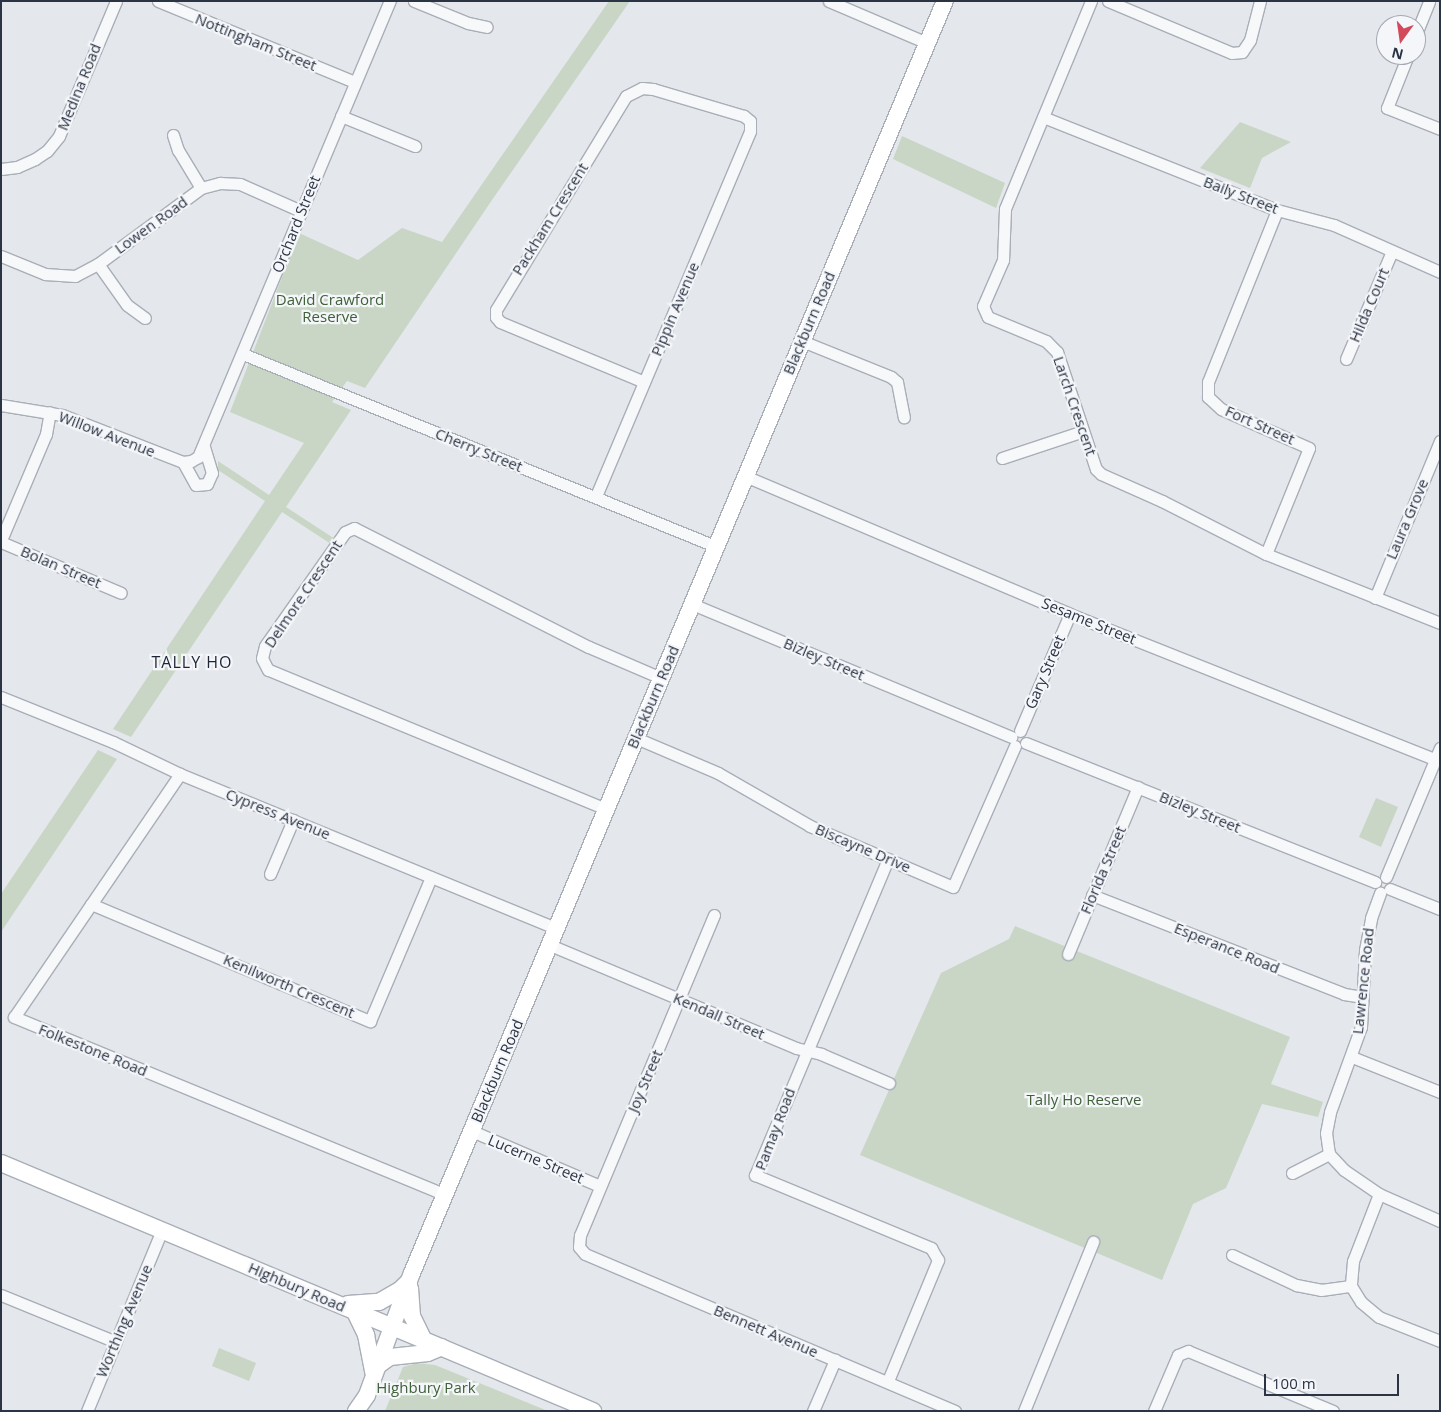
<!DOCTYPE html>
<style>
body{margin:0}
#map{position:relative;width:1441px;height:1412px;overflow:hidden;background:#e4e7ec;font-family:"Open Sans",sans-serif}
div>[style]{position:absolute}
.green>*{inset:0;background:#c9d6c5}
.roads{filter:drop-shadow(1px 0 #a9aeb7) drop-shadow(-1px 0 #a9aeb7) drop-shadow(0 1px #a9aeb7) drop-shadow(0 -1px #a9aeb7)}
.street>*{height:11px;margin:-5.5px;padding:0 5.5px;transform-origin:5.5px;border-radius:5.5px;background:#f7f8fa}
.primary>*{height:16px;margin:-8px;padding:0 8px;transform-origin:8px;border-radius:8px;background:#fff}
span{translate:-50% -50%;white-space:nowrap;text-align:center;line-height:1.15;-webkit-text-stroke:4.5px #f4f6f9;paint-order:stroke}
.street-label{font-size:15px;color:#2b3445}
.park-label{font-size:15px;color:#3f6138}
.neighbourhood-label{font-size:16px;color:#1d2536;letter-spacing:1px}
.frame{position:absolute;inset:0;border:2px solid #2b3445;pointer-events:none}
.north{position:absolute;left:1376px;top:15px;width:50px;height:50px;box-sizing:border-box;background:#f4f6f9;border:1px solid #a4a8b1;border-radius:50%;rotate:194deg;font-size:14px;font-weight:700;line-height:20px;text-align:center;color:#2b3445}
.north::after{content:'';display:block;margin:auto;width:18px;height:22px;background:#d1495b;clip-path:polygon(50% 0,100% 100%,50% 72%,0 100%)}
.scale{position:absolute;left:1264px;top:1374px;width:135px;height:22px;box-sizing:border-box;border:2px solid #2b3445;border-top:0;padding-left:6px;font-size:15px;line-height:18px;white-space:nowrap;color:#2b3445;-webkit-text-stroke:4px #f4f6f9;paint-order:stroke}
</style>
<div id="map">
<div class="green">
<i style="clip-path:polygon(609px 1px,630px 1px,492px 200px,365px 388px,347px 381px,332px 402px,351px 410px,286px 507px,335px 539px,331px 544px,282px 512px,131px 737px,113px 729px,265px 501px,218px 470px,218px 461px,269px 495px,304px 443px,230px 412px,299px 233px,358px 260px,402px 228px,442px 242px)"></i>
<i style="clip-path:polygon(1240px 122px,1291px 142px,1262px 158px,1250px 188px,1200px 168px)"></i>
<i style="clip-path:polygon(902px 136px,1005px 183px,996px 208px,893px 159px)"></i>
<i style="clip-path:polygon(98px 750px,117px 759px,1px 932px,1px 894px)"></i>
<i style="clip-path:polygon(1376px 798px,1398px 807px,1381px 847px,1359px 837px)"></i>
<i style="clip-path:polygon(1015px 926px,1290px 1037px,1271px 1084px,1323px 1102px,1318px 1117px,1262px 1104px,1226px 1188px,1193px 1204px,1162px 1280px,860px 1155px,941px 973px,1009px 939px)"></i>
<i style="clip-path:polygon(219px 1348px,256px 1363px,249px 1381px,212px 1366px)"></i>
<i style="clip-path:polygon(417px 1363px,435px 1365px,548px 1411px,385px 1411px,403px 1367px)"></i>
</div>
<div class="roads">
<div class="street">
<i style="left:158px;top:1px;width:213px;rotate:22.4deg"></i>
<i style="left:414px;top:1px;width:58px;rotate:22.2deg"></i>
<i style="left:468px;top:23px;width:19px;rotate:12deg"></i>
<i style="left:829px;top:1px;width:107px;rotate:23.2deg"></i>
<i style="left:1091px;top:1px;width:225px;rotate:112.5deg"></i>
<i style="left:1005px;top:209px;width:51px;rotate:92.2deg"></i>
<i style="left:1003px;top:260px;width:50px;rotate:113.5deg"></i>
<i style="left:983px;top:306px;width:12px;rotate:66deg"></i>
<i style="left:988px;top:317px;width:63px;rotate:22.5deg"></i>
<i style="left:1046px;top:341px;width:16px;rotate:45deg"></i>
<i style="left:1057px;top:352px;width:123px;rotate:71.6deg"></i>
<i style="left:1096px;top:469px;width:7px;rotate:45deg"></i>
<i style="left:1101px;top:474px;width:67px;rotate:23.9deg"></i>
<i style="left:1162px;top:501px;width:117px;rotate:27deg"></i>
<i style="left:1266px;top:554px;width:187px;rotate:21.6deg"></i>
<i style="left:1108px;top:1px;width:134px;rotate:22.8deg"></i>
<i style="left:1232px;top:53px;width:10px;rotate:-6deg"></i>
<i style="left:1242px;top:52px;width:14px;rotate:-56deg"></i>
<i style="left:1250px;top:40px;width:40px;rotate:-75.6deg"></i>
<i style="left:1416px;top:34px;width:35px;rotate:-68deg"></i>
<i style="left:1408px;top:55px;width:57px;rotate:111.6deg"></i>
<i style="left:1387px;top:108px;width:57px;rotate:21.6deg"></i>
<i style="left:341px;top:116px;width:80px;rotate:22.1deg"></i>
<i style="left:1043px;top:117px;width:252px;rotate:21.7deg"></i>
<i style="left:1277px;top:210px;width:59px;rotate:14.7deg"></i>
<i style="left:1334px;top:225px;width:116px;rotate:23.9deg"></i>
<i style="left:173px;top:135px;width:16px;rotate:72deg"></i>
<i style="left:178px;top:150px;width:44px;rotate:58.8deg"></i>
<i style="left:1px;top:169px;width:16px;rotate:-7deg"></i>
<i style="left:17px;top:167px;width:20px;rotate:-24deg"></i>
<i style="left:35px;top:159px;width:14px;rotate:-34deg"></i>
<i style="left:47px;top:151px;width:19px;rotate:-51deg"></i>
<i style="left:59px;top:136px;width:147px;rotate:-67.1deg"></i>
<i style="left:1px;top:256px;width:48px;rotate:22.2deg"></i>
<i style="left:45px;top:274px;width:30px;rotate:4deg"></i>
<i style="left:75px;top:276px;width:26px;rotate:-28deg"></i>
<i style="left:98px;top:264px;width:128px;rotate:-36.4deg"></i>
<i style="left:201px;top:188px;width:20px;rotate:-15deg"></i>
<i style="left:220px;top:183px;width:20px;rotate:3deg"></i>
<i style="left:240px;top:184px;width:67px;rotate:23.9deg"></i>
<i style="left:98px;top:264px;width:50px;rotate:54.7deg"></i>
<i style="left:127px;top:305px;width:22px;rotate:36deg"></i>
<i style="left:802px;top:341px;width:96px;rotate:22deg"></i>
<i style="left:891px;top:377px;width:8px;rotate:40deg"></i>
<i style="left:897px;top:382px;width:36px;rotate:79deg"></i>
<i style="left:243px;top:354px;width:510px;rotate:22.14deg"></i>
<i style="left:1346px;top:359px;width:117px;rotate:-66.9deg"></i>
<i style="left:1px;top:405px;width:62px;rotate:9.3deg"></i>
<i style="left:62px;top:415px;width:130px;rotate:21.2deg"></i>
<i style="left:183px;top:462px;width:8px;rotate:-7deg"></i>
<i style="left:191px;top:461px;width:8px;rotate:-30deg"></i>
<i style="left:198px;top:457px;width:495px;rotate:-67.2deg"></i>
<i style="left:1002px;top:458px;width:85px;rotate:-18.4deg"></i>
<i style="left:183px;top:462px;width:26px;rotate:61deg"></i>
<i style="left:196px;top:485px;width:11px;rotate:-5deg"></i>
<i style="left:207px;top:484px;width:12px;rotate:-66deg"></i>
<i style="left:212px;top:473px;width:27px;rotate:-107deg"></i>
<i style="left:745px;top:476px;width:353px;rotate:23deg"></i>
<i style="left:1070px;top:614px;width:393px;rotate:21.7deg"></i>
<i style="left:596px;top:496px;width:396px;rotate:-67.1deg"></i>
<i style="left:750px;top:131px;width:10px;rotate:-90deg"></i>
<i style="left:750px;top:121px;width:8px;rotate:-140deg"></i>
<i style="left:744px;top:116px;width:95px;rotate:-163.5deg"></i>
<i style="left:653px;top:89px;width:11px;rotate:-175deg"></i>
<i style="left:642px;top:88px;width:18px;rotate:153deg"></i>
<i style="left:626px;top:96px;width:250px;rotate:121.3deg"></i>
<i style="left:496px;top:310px;width:7px;rotate:90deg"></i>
<i style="left:496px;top:317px;width:6px;rotate:51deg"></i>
<i style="left:500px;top:322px;width:156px;rotate:22.6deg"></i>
<i style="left:1px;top:540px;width:115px;rotate:-67deg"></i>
<i style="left:46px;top:434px;width:22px;rotate:-80deg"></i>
<i style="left:1px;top:542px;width:130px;rotate:23deg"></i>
<i style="left:1266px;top:554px;width:114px;rotate:-67.9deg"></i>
<i style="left:1309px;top:448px;width:96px;rotate:-156.1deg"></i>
<i style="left:1221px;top:409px;width:18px;rotate:-137deg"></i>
<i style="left:1208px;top:397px;width:15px;rotate:-90deg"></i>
<i style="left:1208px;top:382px;width:185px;rotate:-68.1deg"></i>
<i style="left:1375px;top:598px;width:170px;rotate:-67.5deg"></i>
<i style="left:692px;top:604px;width:346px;rotate:22.6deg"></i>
<i style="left:1px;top:697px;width:121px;rotate:21.9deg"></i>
<i style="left:113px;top:742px;width:74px;rotate:25.5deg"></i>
<i style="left:180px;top:774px;width:406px;rotate:22.3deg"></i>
<i style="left:1020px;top:731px;width:127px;rotate:-66.9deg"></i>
<i style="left:636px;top:738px;width:89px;rotate:23.1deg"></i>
<i style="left:718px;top:773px;width:106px;rotate:29.9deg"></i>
<i style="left:810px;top:826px;width:155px;rotate:23.1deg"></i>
<i style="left:953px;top:887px;width:154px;rotate:-66.3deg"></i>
<i style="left:1026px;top:743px;width:376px;rotate:21.7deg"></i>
<i style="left:180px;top:774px;width:294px;rotate:124.3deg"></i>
<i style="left:14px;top:1017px;width:466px;rotate:22.4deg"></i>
<i style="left:606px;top:809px;width:365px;rotate:-157.6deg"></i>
<i style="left:268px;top:670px;width:13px;rotate:-117deg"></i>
<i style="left:262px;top:658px;width:12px;rotate:-76deg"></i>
<i style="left:265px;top:646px;width:139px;rotate:-54.9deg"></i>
<i style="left:345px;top:532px;width:10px;rotate:-24deg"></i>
<i style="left:354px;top:528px;width:263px;rotate:26.9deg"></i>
<i style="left:589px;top:647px;width:78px;rotate:23.3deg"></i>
<i style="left:888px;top:859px;width:343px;rotate:112.8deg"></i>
<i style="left:755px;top:1175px;width:191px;rotate:22.5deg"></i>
<i style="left:931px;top:1248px;width:14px;rotate:60deg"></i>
<i style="left:938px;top:1260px;width:131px;rotate:112.5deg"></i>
<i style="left:270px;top:874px;width:59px;rotate:-66.9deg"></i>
<i style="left:1386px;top:877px;width:140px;rotate:-67.3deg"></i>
<i style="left:1390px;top:889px;width:54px;rotate:21.8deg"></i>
<i style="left:1092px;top:895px;width:271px;rotate:21.4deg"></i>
<i style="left:1344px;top:994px;width:19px;rotate:9deg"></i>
<i style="left:91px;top:904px;width:303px;rotate:22.8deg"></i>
<i style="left:370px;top:1021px;width:156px;rotate:-67deg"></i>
<i style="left:714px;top:915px;width:347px;rotate:112.7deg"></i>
<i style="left:580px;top:1235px;width:12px;rotate:95deg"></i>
<i style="left:579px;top:1247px;width:9px;rotate:49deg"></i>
<i style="left:585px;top:1254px;width:402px;rotate:23deg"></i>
<i style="left:550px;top:945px;width:267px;rotate:22.7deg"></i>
<i style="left:796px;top:1048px;width:26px;rotate:13deg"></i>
<i style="left:821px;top:1054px;width:74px;rotate:23.1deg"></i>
<i style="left:1068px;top:954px;width:181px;rotate:-67.3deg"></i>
<i style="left:1352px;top:1057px;width:95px;rotate:21.7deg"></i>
<i style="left:472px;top:1131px;width:139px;rotate:23.3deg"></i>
<i style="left:1329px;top:1154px;width:21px;rotate:-98deg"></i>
<i style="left:1326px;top:1133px;width:21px;rotate:-79deg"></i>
<i style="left:1330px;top:1112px;width:90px;rotate:-70deg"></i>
<i style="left:1361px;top:1027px;width:77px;rotate:-87deg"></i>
<i style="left:1365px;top:950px;width:33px;rotate:-79deg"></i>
<i style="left:1371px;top:918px;width:27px;rotate:-70deg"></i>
<i style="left:1329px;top:1154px;width:22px;rotate:47deg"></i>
<i style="left:1344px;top:1170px;width:42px;rotate:34.4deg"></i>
<i style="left:1379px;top:1194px;width:67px;rotate:23.9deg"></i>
<i style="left:1292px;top:1173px;width:42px;rotate:-27.2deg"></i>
<i style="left:1379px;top:1194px;width:72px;rotate:111.2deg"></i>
<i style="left:1353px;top:1261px;width:25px;rotate:95deg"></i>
<i style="left:1351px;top:1286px;width:19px;rotate:58deg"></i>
<i style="left:1361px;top:1302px;width:23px;rotate:40deg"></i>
<i style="left:1379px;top:1317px;width:66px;rotate:21.5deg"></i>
<i style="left:1232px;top:1255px;width:71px;rotate:25.1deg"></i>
<i style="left:1296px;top:1285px;width:25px;rotate:11deg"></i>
<i style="left:1321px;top:1290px;width:30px;rotate:-8deg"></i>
<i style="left:1px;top:1295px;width:124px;rotate:22.2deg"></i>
<i style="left:87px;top:1411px;width:196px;rotate:-67.5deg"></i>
<i style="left:813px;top:1411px;width:56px;rotate:-66.7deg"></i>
<i style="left:1024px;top:1411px;width:183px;rotate:-67.8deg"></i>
<i style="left:1154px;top:1411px;width:61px;rotate:-66.8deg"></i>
<i style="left:1178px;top:1355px;width:11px;rotate:-22deg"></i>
<i style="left:1188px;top:1351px;width:157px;rotate:22.5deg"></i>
</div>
<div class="primary">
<i style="left:1px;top:1163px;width:642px;rotate:22.73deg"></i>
<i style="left:410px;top:1288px;width:28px;rotate:86deg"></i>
<i style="left:412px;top:1316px;width:25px;rotate:64deg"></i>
<i style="left:348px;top:1304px;width:31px;rotate:-4deg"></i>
<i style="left:379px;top:1302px;width:24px;rotate:-30deg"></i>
<i style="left:400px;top:1290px;width:13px;rotate:-45deg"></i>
<i style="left:354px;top:1310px;width:28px;rotate:64deg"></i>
<i style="left:366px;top:1335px;width:38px;rotate:79deg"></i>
<i style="left:376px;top:1367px;width:17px;rotate:-36deg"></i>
<i style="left:390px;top:1357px;width:38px;rotate:-6deg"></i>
<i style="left:428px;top:1353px;width:15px;rotate:-23deg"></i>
<i style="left:356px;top:1411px;width:19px;rotate:-55deg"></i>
<i style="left:367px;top:1395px;width:130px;rotate:-69.8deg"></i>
<i style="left:412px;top:1273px;width:1379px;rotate:-67.27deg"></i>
</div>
</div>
<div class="street-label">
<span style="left:256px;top:42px;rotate:22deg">Nottingham Street</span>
<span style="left:79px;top:87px;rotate:-68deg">Medina Road</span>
<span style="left:1241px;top:195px;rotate:21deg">Baily Street</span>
<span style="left:550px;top:219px;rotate:-58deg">Packham Crescent</span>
<span style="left:296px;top:224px;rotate:-68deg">Orchard Street</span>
<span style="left:151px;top:225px;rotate:-36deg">Lowen Road</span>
<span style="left:1369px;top:305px;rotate:-67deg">Hilda Court</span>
<span style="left:675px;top:309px;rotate:-67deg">Pippin Avenue</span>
<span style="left:809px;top:323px;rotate:-67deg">Blackburn Road</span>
<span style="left:1075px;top:406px;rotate:71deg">Larch Crescent</span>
<span style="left:1260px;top:425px;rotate:24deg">Fort Street</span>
<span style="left:107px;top:434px;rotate:21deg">Willow Avenue</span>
<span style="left:479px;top:450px;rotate:22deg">Cherry Street</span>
<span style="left:1407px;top:519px;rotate:-67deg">Laura Grove</span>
<span style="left:61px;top:567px;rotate:23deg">Bolan Street</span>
<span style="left:303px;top:594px;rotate:-56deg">Delmore Crescent</span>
<span style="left:1089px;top:621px;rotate:22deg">Sesame Street</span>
<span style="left:824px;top:659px;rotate:23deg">Bizley Street</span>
<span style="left:1045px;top:672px;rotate:-67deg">Gary Street</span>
<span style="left:653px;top:697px;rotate:-67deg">Blackburn Road</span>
<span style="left:1200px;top:812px;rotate:22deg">Bizley Street</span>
<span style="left:278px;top:814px;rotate:22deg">Cypress Avenue</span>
<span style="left:863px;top:848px;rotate:23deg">Biscayne Drive</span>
<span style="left:1103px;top:870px;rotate:-67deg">Florida Street</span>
<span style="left:1227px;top:948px;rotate:22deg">Esperance Road</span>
<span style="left:1363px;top:981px;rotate:-84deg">Lawrence Road</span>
<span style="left:289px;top:986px;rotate:23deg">Kenilworth Crescent</span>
<span style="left:719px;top:1016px;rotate:23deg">Kendall Street</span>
<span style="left:93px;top:1050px;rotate:22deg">Folkestone Road</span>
<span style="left:497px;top:1071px;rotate:-67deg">Blackburn Road</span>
<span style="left:645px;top:1081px;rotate:-67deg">Joy Street</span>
<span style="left:775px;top:1129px;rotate:-69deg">Pamay Road</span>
<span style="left:536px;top:1159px;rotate:23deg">Lucerne Street</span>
<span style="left:297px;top:1287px;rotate:23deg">Highbury Road</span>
<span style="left:124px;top:1321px;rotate:-67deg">Worthing Avenue</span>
<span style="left:766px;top:1331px;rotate:23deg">Bennett Avenue</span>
</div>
<div class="park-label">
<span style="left:330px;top:308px">David Crawford<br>Reserve</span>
<span style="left:1084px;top:1100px">Tally Ho Reserve</span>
<span style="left:426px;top:1388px">Highbury Park</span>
</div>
<div class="neighbourhood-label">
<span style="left:192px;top:662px">TALLY HO</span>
</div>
<div class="frame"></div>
<div class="north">N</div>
<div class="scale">100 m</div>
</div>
